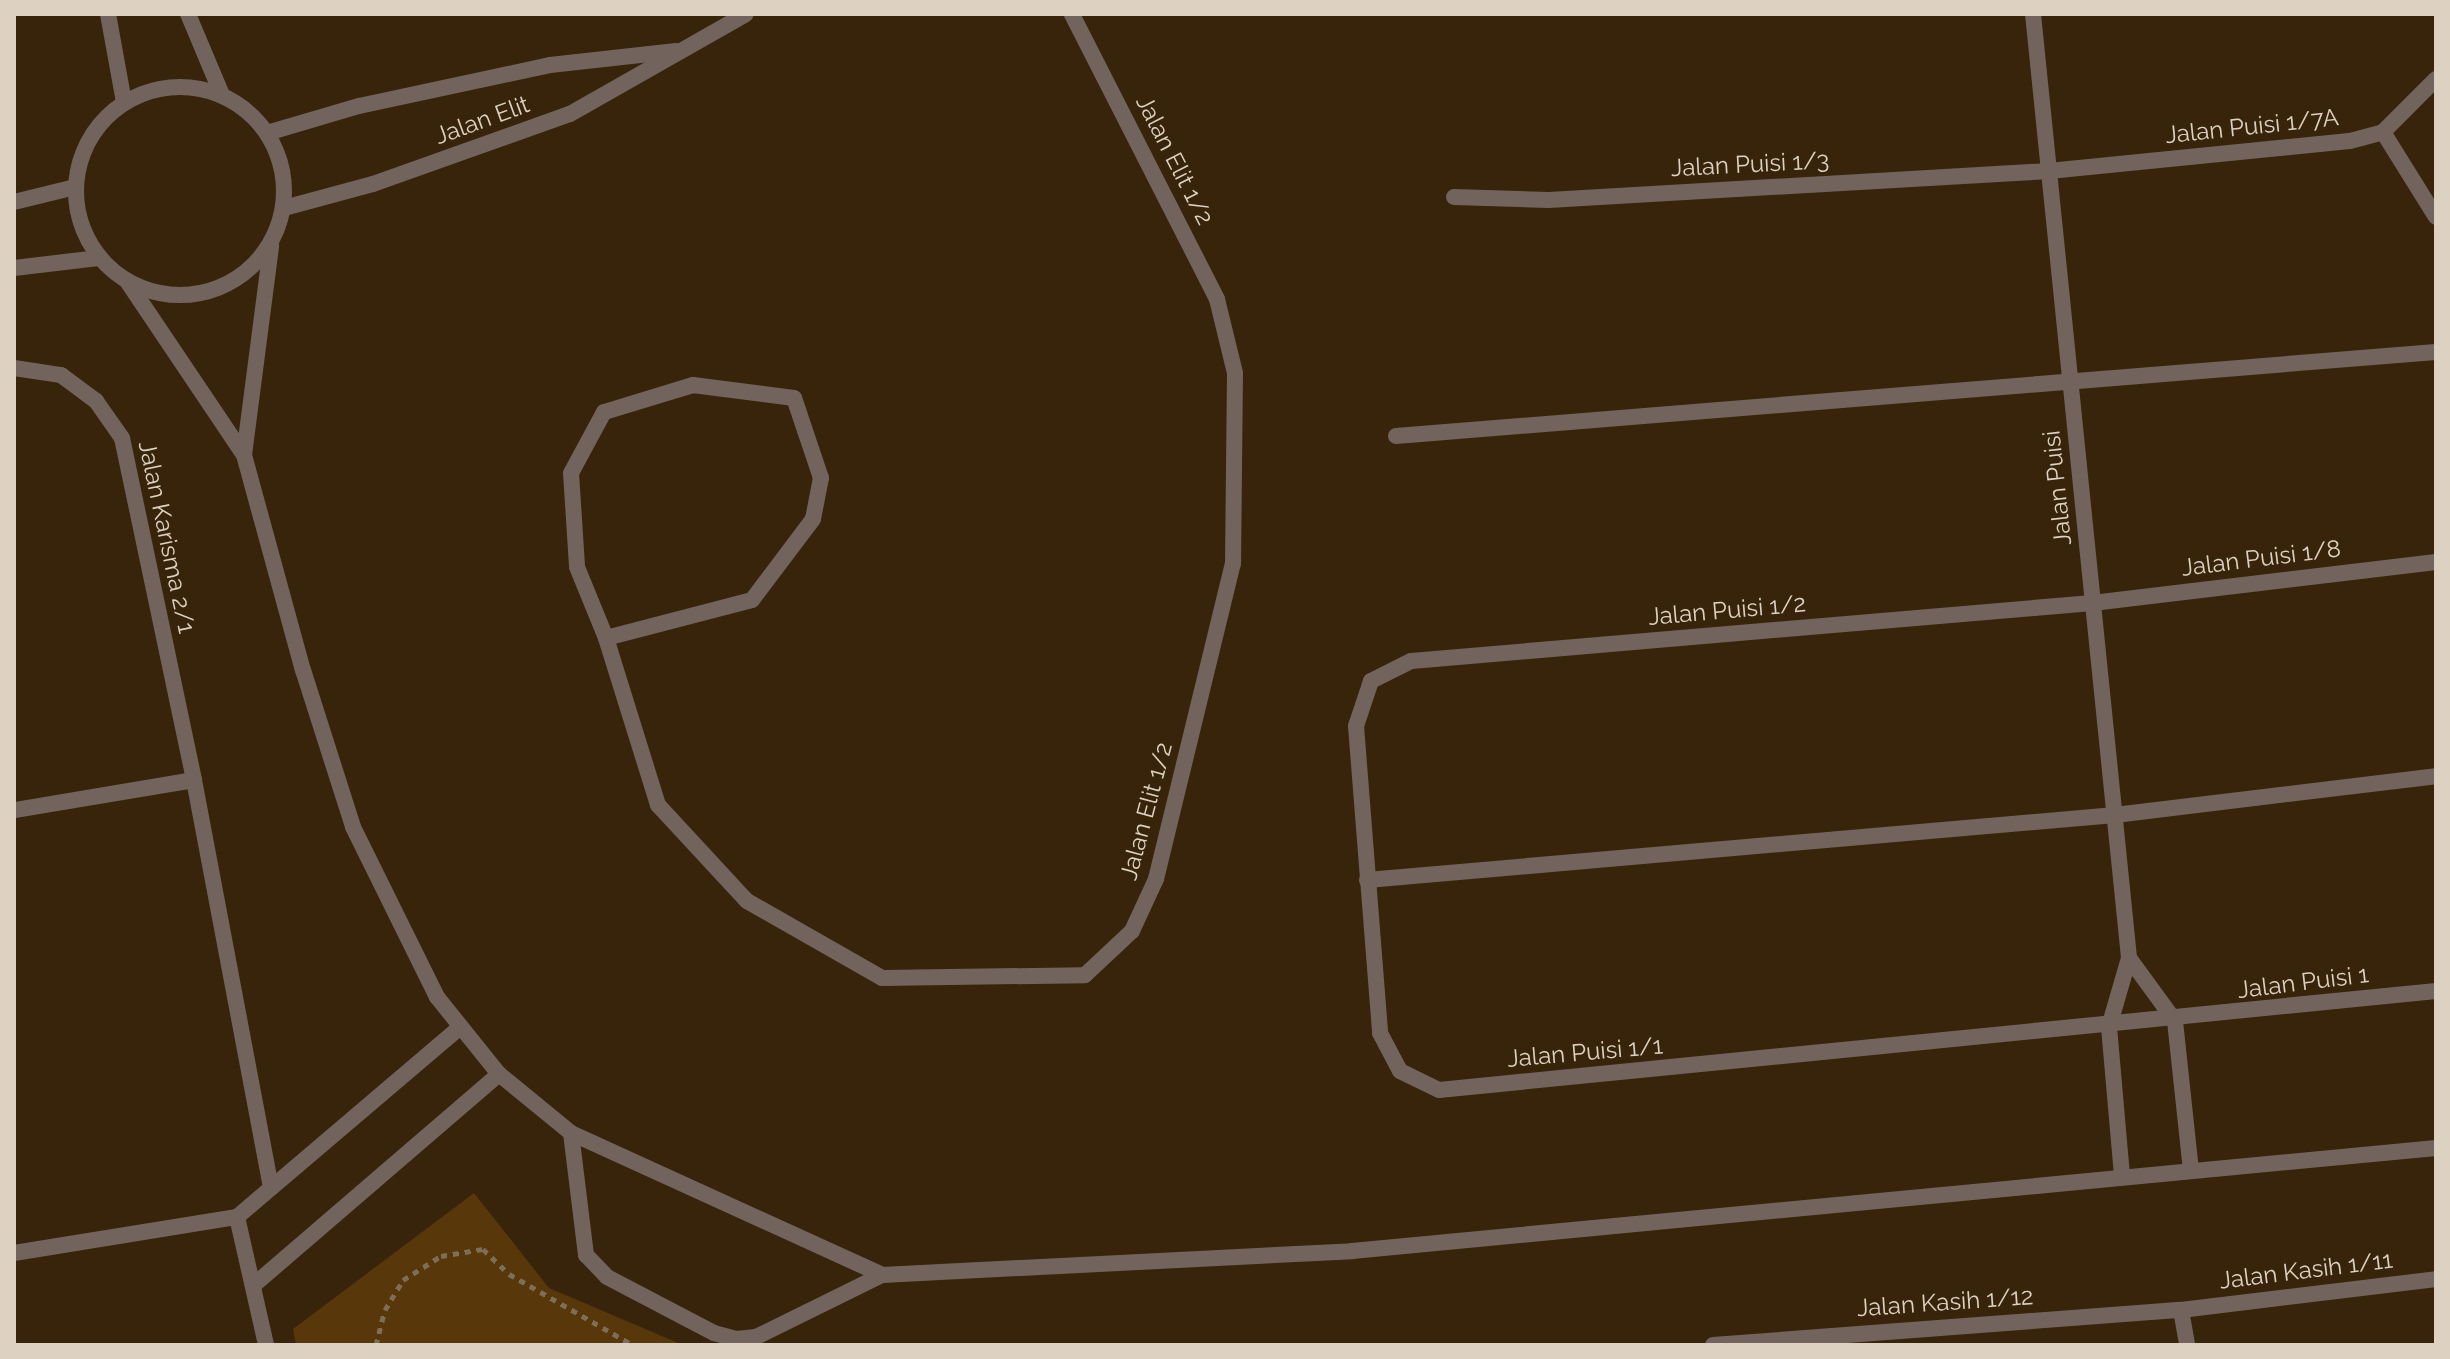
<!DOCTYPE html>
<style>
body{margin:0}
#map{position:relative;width:2450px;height:1359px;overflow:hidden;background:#37240a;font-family:Raleway,sans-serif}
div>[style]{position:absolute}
.green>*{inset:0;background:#58380a}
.path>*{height:5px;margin-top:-2.5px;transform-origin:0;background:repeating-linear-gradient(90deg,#7e6e58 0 6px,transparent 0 12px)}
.service>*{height:16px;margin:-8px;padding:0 8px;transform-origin:8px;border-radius:8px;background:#72645d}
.minor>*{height:16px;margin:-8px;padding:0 8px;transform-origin:8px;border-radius:8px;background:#72645d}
.tertiary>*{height:16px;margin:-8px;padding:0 8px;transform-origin:8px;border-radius:8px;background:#72645d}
.tertiary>.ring{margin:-8px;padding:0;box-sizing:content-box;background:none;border:16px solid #72645d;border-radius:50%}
span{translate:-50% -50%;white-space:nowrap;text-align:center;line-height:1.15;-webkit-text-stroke:8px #37240a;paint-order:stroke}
.street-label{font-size:24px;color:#ddd1c2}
.frame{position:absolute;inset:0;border:16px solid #ddd1c2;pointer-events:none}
</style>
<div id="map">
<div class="green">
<i style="clip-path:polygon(474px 1193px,549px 1288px,683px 1345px,296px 1345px,293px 1329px)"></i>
</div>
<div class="path">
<i style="left:376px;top:1345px;width:36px;rotate:-76deg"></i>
<i style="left:385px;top:1310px;width:35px;rotate:-59deg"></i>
<i style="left:403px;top:1280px;width:45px;rotate:-32.3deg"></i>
<i style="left:441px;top:1256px;width:43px;rotate:-9.5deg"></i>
<i style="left:483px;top:1249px;width:36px;rotate:44deg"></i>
<i style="left:509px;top:1274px;width:143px;rotate:29.8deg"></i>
</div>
<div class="service">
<i style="left:1396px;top:436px;width:1043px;rotate:-4.62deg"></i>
<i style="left:194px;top:780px;width:415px;rotate:79.3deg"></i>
<i style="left:1367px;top:880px;width:751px;rotate:-4.97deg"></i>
<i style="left:2115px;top:815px;width:323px;rotate:-6.9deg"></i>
<i style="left:571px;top:1133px;width:123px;rotate:83deg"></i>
<i style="left:586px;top:1255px;width:30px;rotate:46deg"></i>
<i style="left:607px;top:1277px;width:121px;rotate:27.6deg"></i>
<i style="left:714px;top:1333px;width:23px;rotate:15deg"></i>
<i style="left:736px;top:1339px;width:20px;rotate:-6deg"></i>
<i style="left:756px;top:1337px;width:140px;rotate:-26.2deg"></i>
</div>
<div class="minor">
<i style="left:108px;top:14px;width:89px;rotate:79.7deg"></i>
<i style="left:188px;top:14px;width:88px;rotate:67.2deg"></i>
<i style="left:2033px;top:14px;width:949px;rotate:84.19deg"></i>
<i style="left:2129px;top:958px;width:72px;rotate:106.2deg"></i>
<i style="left:2109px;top:1027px;width:151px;rotate:85deg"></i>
<i style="left:2383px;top:132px;width:100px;rotate:58.1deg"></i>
<i style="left:267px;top:133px;width:96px;rotate:-16.4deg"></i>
<i style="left:359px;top:106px;width:195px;rotate:-12.1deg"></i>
<i style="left:550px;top:65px;width:127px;rotate:-6.3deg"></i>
<i style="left:1454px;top:197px;width:95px;rotate:1.8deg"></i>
<i style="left:1549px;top:200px;width:501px;rotate:-3.32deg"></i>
<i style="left:2049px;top:171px;width:302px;rotate:-5.7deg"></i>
<i style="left:2350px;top:141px;width:34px;rotate:-15deg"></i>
<i style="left:2383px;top:132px;width:75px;rotate:-45deg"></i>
<i style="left:14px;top:202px;width:63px;rotate:-13.8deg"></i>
<i style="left:284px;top:208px;width:92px;rotate:-15.1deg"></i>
<i style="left:373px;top:184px;width:209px;rotate:-19.6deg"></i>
<i style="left:570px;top:114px;width:202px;rotate:-29.6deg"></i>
<i style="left:14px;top:268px;width:85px;rotate:-6.8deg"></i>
<i style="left:14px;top:368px;width:48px;rotate:8.5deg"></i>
<i style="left:61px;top:375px;width:44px;rotate:36.6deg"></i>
<i style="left:96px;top:401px;width:45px;rotate:54.9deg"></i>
<i style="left:122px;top:438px;width:349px;rotate:78.1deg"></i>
<i style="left:194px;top:780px;width:182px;rotate:170.5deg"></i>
<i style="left:2436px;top:562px;width:346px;rotate:173.2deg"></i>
<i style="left:2092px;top:603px;width:683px;rotate:175.13deg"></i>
<i style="left:1411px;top:661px;width:45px;rotate:153.4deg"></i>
<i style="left:1371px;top:681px;width:47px;rotate:108.4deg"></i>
<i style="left:1356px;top:726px;width:308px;rotate:85.5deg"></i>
<i style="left:1380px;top:1033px;width:43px;rotate:62.2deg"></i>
<i style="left:1400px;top:1071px;width:43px;rotate:26deg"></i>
<i style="left:1439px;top:1090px;width:1002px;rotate:-5.67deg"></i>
<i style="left:606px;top:638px;width:151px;rotate:-14.6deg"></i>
<i style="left:752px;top:600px;width:101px;rotate:-53deg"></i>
<i style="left:813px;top:519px;width:42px;rotate:-79deg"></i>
<i style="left:821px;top:478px;width:84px;rotate:-108.6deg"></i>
<i style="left:794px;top:398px;width:102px;rotate:-172.7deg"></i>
<i style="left:693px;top:385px;width:93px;rotate:163.1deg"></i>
<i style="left:604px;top:412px;width:69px;rotate:118.4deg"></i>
<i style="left:571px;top:473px;width:94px;rotate:86.3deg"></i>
<i style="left:577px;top:567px;width:77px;rotate:67.8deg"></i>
<i style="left:606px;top:638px;width:175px;rotate:72.7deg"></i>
<i style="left:658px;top:805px;width:131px;rotate:47.2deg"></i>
<i style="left:747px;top:901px;width:155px;rotate:29.7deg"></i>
<i style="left:882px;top:978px;width:203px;rotate:-0.8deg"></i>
<i style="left:1085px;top:975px;width:64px;rotate:-43.1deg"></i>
<i style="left:1132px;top:931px;width:57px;rotate:-65.2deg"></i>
<i style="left:1156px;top:879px;width:324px;rotate:-76.3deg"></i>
<i style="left:1233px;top:564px;width:191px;rotate:-89.4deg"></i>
<i style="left:1235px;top:373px;width:76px;rotate:-103.7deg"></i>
<i style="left:1217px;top:299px;width:320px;rotate:-117deg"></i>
<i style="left:2129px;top:958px;width:78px;rotate:53.9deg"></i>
<i style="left:2175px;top:1021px;width:150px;rotate:83.9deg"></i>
<i style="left:237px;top:1217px;width:293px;rotate:-40.4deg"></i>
<i style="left:237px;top:1217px;width:131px;rotate:77.2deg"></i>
<i style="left:14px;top:1253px;width:226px;rotate:-9.2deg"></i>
<i style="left:255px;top:1284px;width:322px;rotate:-40.7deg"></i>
<i style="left:2181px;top:1310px;width:36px;rotate:80deg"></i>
<i style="left:1713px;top:1345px;width:469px;rotate:-4.3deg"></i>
<i style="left:2181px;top:1310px;width:257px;rotate:-6.9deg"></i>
</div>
<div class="tertiary">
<i class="ring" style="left:76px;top:87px;width:192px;height:192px"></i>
<i style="left:127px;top:281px;width:210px;rotate:56.1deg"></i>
<i style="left:244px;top:455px;width:223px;rotate:74.7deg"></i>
<i style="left:303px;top:670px;width:165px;rotate:72.3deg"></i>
<i style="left:353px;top:827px;width:190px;rotate:63.7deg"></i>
<i style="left:437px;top:997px;width:99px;rotate:51.2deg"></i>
<i style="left:499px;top:1074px;width:93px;rotate:39.3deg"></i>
<i style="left:571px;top:1133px;width:342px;rotate:24.5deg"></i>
<i style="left:882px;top:1275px;width:471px;rotate:-2.9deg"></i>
<i style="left:1352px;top:1251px;width:1089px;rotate:-5.43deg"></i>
<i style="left:244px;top:455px;width:211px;rotate:-82.6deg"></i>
</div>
<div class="street-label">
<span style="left:482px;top:120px;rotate:-20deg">Jalan Elit</span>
<span style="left:2252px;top:126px;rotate:-6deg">Jalan Puisi 1/7A</span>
<span style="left:1175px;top:160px;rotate:63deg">Jalan Elit 1/2</span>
<span style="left:1750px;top:164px;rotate:-3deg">Jalan Puisi 1/3</span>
<span style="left:2057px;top:488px;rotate:-96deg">Jalan Puisi</span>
<span style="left:167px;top:537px;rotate:78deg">Jalan Karisma 2/1</span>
<span style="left:2261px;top:558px;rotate:-7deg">Jalan Puisi 1/8</span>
<span style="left:1727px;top:610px;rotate:-5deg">Jalan Puisi 1/2</span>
<span style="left:1146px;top:811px;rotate:-75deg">Jalan Elit 1/2</span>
<span style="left:2303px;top:982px;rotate:-7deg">Jalan Puisi 1</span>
<span style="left:1585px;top:1052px;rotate:-5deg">Jalan Puisi 1/1</span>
<span style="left:2306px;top:1270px;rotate:-7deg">Jalan Kasih 1/11</span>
<span style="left:1945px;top:1302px;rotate:-4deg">Jalan Kasih 1/12</span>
</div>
<div class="frame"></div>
</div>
